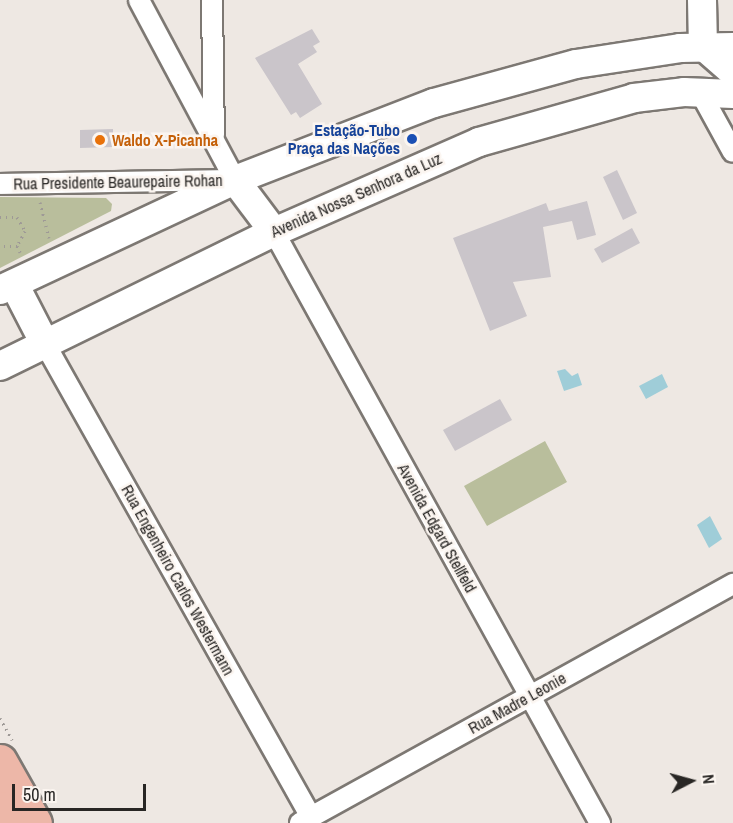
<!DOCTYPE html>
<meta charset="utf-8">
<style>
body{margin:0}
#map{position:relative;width:733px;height:823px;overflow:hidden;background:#eee8e3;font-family:"Archivo Narrow",sans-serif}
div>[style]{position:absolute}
.green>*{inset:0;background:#b9be9c}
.water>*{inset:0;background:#9fcdd8}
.building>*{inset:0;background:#cac5ca}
.path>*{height:3px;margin-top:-1.5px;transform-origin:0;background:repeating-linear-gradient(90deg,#9e9996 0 1.5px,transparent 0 6px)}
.roads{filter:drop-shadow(2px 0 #7d7873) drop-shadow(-2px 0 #7d7873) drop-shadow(0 2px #7d7873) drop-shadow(0 -2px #7d7873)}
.street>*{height:20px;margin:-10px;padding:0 10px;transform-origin:10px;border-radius:10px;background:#fff}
.secondary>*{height:28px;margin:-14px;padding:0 14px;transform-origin:14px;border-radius:14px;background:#fff}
.highway>*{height:33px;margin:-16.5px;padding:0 16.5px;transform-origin:16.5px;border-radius:16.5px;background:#edb7a8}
.dots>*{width:16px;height:16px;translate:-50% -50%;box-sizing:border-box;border:3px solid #fbf5f0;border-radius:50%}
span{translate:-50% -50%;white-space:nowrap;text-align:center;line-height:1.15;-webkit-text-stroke:5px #fbf5f0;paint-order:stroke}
.transit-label{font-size:16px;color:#164399;font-weight:700}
.right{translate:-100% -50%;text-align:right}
.food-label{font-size:16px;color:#c56008;font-weight:700}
.left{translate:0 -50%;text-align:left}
.street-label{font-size:16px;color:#282624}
.north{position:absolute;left:661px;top:751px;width:60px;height:60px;-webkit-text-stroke:4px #fbf5f0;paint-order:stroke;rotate:84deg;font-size:16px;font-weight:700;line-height:24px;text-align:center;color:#282624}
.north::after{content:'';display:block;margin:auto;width:21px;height:27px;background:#282624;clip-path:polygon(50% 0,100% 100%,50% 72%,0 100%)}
.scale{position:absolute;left:12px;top:784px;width:134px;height:27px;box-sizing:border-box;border:3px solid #282624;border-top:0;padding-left:8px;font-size:18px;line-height:21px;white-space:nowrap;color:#282624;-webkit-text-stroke:4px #fbf5f0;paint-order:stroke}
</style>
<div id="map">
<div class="green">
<i style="clip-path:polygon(0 197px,106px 198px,112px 204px,111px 211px,0 268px)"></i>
<i style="clip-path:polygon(545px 441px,567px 482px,487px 526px,464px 486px)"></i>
</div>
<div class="water">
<i style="clip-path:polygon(565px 369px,572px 376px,578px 373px,582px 385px,564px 391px,557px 371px)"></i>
<i style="clip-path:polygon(662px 374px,668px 387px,646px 399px,639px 386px)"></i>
<i style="clip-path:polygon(710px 516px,722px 539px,709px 548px,697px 525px)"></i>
</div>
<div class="building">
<i style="clip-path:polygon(312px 29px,320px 42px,313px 46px,317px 52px,298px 64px,322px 104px,300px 118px,296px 112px,291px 115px,255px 58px)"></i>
<i style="clip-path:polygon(113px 129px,113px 147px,80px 148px,80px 130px)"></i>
<i style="clip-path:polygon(617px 170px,637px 213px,623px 220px,603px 177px)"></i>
<i style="clip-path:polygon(587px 201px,596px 235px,577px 240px,572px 221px,543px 227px,551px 277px,513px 282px,527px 316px,490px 331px,453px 238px,546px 203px,549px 211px)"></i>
<i style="clip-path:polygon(632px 228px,640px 243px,602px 263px,594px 249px)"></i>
<i style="clip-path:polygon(500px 399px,512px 420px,455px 451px,443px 430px)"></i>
</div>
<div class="path">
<i style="left:40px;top:202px;width:37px;rotate:76deg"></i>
<i style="left:0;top:217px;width:17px"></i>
<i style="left:17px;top:217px;width:16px;rotate:60deg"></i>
<i style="left:25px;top:231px;width:17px;rotate:118deg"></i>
<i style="left:17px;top:246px;width:17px;rotate:180deg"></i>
<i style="left:17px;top:246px;width:7px;rotate:63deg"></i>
<i style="left:0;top:718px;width:25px;rotate:61deg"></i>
</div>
<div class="roads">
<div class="street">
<i style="left:212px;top:0;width:135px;rotate:89.2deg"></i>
<i style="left:700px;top:92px;width:68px;rotate:61.2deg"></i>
<i style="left:0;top:184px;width:235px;rotate:-1deg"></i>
<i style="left:235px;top:180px;width:204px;rotate:-118.1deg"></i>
<i style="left:274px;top:232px;width:675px;rotate:61.12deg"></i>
<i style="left:45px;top:344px;width:543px;rotate:60.65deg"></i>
<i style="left:300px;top:823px;width:495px;rotate:-28.9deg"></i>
</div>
<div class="secondary">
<i style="left:702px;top:0;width:46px;rotate:88.8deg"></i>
<i style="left:703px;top:46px;width:40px;rotate:41deg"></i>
<i style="left:235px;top:180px;width:65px;rotate:53.1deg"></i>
<i style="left:14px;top:284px;width:68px;rotate:62.7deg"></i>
<i style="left:0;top:290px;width:259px;rotate:-25.1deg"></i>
<i style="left:235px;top:180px;width:213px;rotate:-21.2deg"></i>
<i style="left:434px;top:103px;width:147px;rotate:-15.4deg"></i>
<i style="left:576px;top:64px;width:105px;rotate:-8.7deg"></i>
<i style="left:680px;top:48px;width:53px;rotate:-1.1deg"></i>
<i style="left:0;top:366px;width:305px;rotate:-26.1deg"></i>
<i style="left:274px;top:232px;width:224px;rotate:-23.7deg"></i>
<i style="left:479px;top:142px;width:161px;rotate:-15.8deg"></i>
<i style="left:634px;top:98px;width:50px;rotate:-6.8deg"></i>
<i style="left:684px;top:92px;width:49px;rotate:2.3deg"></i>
</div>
<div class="highway">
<i style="left:0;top:761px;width:71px;rotate:60.6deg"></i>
<i style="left:0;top:808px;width:17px;rotate:65deg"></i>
</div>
</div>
<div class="dots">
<i style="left:412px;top:139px;background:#1a4fb4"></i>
<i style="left:100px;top:140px;background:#e8710a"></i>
</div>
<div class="transit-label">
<span class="right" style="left:400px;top:139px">Estação-Tubo<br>Praça das Nações</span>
</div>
<div class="food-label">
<span class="left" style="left:112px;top:140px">Waldo X-Picanha</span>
</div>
<div class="street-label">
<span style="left:118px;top:182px;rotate:-1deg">Rua Presidente Beaurepaire Rohan</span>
<span style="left:356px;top:195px;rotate:-24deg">Avenida Nossa Senhora da Luz</span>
<span style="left:437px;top:528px;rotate:61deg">Avenida Edgard Stellfeld</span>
<span style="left:178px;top:580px;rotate:61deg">Rua Engenheiro Carlos Westermann</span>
<span style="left:517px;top:703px;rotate:-29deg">Rua Madre Leonie</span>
</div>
<div class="north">N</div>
<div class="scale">50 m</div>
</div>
